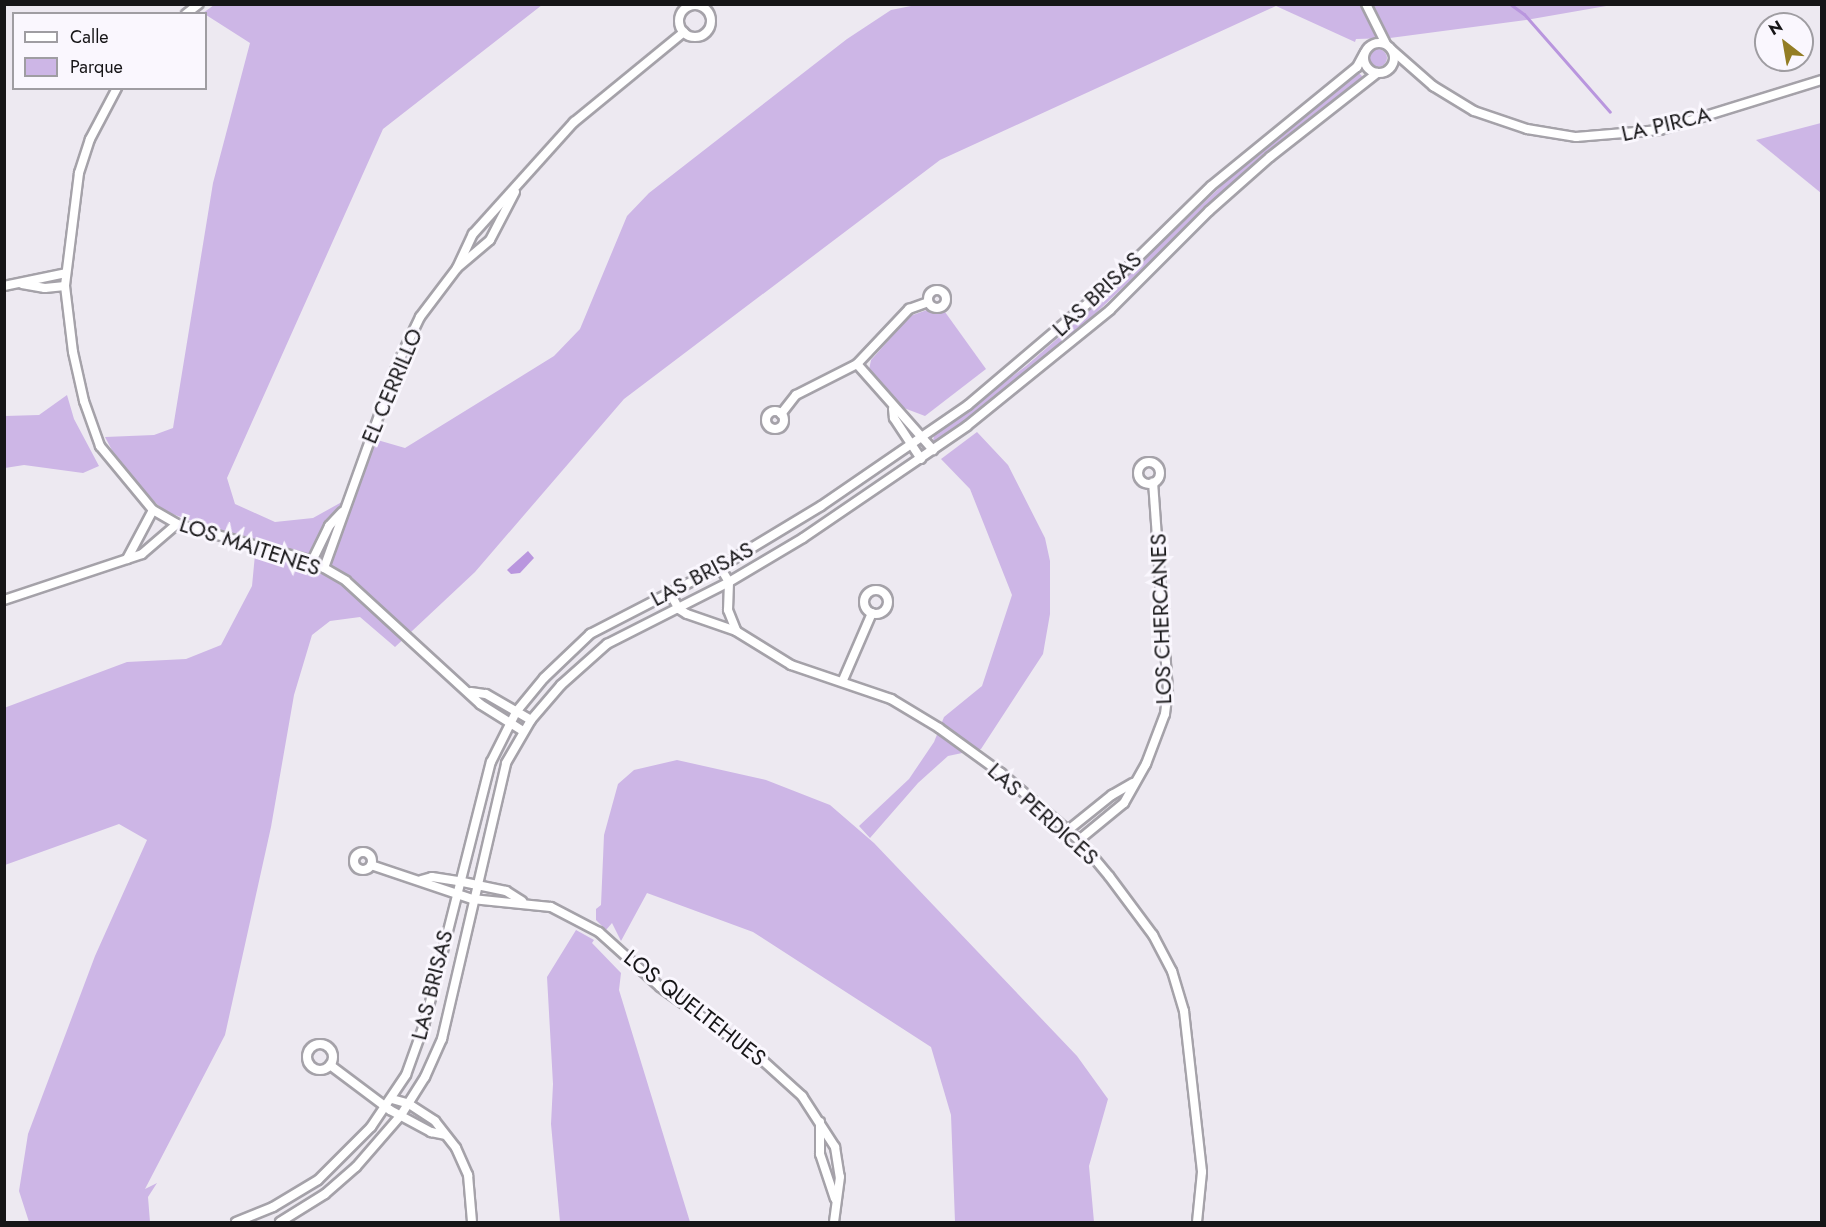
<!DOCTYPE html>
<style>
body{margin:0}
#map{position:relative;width:1826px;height:1227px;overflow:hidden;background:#ede9f1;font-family:Jost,sans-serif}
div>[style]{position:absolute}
.green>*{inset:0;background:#cdb6e6}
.round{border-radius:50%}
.water>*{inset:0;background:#b996de}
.stream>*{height:3px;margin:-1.5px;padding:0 1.5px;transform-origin:1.5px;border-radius:1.5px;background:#b996de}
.roads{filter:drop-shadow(2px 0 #a5a2a9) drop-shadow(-2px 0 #a5a2a9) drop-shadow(0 2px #a5a2a9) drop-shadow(0 -2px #a5a2a9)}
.street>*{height:8px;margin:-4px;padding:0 4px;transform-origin:4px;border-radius:4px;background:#fff}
.street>.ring{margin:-4px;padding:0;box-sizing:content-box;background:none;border:8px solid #fff;border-radius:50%}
span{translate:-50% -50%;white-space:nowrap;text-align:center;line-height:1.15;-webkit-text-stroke:6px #faf7fe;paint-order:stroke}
.street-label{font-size:22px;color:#161517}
.frame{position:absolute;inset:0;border:6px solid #161517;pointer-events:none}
.legend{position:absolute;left:12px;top:12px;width:195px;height:78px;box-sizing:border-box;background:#faf7fe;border:2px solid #9f9da2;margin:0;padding:8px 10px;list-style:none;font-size:18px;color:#161517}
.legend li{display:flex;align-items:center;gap:12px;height:30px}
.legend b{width:30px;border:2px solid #9f9da2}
.north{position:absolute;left:1754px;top:12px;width:60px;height:60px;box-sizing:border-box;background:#faf7fe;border:2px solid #9f9da2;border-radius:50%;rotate:329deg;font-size:16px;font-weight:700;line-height:24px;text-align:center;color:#161517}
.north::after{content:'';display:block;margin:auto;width:21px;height:27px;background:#937d24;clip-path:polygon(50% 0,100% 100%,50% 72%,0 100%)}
</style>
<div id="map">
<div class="green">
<i style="clip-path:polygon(921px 4px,1612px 5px,1526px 20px,1390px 38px,1356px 39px,1355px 42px,1276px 6px,940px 160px,624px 399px,475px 572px,395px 647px,360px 617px,330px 621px,312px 635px,294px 695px,271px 827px,225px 1035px,145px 1189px,157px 1183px,148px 1197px,150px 1222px,29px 1222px,19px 1191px,28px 1134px,95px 956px,147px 840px,119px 824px,5px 865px,4px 708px,127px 662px,186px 659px,221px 645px,252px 586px,256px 544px,164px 511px,123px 471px,105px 437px,154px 435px,173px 428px,213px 183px,250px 43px,203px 13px,214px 5px,542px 5px,383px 129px,227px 478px,235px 504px,275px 522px,313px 518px,349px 498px,374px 439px,405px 448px,554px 356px,580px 329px,627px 216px,649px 193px,847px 39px,891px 10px)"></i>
<i class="round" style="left:1369px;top:49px;width:18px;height:18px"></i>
<i style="clip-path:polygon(1359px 73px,1364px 78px,1231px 185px,1077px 331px,968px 420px,938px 441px,933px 441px,934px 435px,1026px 366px,1105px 297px,1238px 170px)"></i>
<i style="clip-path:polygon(1821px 123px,1822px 123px,1821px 193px,1756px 140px)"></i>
<i style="clip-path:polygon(927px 310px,945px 312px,986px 369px,925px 416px,896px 405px,869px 370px,871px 360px,910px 316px)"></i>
<i style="clip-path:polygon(67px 395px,74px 419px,99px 466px,83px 473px,24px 465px,5px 468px,5px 416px,39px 415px)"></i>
<i style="clip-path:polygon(977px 432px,1008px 465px,1045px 538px,1050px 561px,1050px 614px,1043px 654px,981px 749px,948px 756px,918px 783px,870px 838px,859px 826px,909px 779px,934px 742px,944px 717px,982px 686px,1012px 595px,970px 489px,941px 459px)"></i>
<i style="clip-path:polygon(677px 760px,766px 780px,830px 805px,874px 843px,1077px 1056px,1108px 1099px,1089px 1166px,1094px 1222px,955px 1222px,951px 1115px,931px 1047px,753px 932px,647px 893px,621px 941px,612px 923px,606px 930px,596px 920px,596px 909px,601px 905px,604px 835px,618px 784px,634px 770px)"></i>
<i style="clip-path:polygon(576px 930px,594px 940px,592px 943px,621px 973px,619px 990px,690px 1222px,560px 1222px,551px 1124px,553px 1084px,547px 977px)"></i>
</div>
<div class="water">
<i style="clip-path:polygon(528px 551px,534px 558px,520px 573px,511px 574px,507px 570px)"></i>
</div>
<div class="stream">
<i style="left:1510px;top:4px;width:17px;rotate:36deg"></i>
<i style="left:1524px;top:14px;width:130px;rotate:48.7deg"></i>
</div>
<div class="roads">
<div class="street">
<i style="left:1366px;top:4px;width:45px;rotate:63.4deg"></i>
<i class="ring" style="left:679px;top:5px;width:24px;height:24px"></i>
<i style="left:186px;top:14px;width:16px;rotate:-38deg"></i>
<i class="ring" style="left:1364px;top:43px;width:22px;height:22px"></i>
<i style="left:1392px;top:50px;width:55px;rotate:41.3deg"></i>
<i style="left:1433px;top:86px;width:48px;rotate:31.4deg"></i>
<i style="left:1474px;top:111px;width:56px;rotate:18.8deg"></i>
<i style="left:1527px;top:129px;width:50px;rotate:9.3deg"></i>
<i style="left:1576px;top:137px;width:84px;rotate:-4.8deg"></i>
<i style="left:1660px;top:130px;width:170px;rotate:-17.2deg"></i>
<i style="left:117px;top:88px;width:58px;rotate:117.9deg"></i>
<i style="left:90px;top:139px;width:36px;rotate:108deg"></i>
<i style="left:79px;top:173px;width:114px;rotate:97.1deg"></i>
<i style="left:65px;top:286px;width:66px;rotate:83.1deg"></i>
<i style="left:73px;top:352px;width:50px;rotate:77.3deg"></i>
<i style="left:84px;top:401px;width:48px;rotate:70.4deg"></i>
<i style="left:100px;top:446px;width:83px;rotate:50.4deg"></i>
<i style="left:153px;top:510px;width:28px;rotate:30deg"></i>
<i style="left:177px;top:524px;width:140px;rotate:15.3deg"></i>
<i style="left:312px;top:561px;width:39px;rotate:30deg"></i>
<i style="left:346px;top:581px;width:182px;rotate:42.5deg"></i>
<i style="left:480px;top:704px;width:51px;rotate:32.1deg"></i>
<i style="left:457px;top:268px;width:43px;rotate:-40.3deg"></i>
<i style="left:490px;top:240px;width:54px;rotate:-62.5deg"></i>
<i style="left:22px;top:284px;width:23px;rotate:10deg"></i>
<i style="left:45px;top:288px;width:20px;rotate:-6deg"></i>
<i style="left:4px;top:286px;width:63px;rotate:-11.8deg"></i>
<i class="ring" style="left:928px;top:290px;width:10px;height:10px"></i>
<i style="left:857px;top:364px;width:115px;rotate:48.5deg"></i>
<i style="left:893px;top:409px;width:9px;rotate:84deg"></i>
<i style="left:894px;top:418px;width:49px;rotate:56.6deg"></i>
<i class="ring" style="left:766px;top:411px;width:10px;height:10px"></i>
<i style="left:781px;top:414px;width:24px;rotate:-52deg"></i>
<i style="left:796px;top:395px;width:68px;rotate:-26.9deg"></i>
<i style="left:857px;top:364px;width:76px;rotate:-46.6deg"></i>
<i style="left:909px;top:309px;width:20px;rotate:-20deg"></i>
<i class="ring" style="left:1138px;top:462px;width:14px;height:14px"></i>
<i style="left:127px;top:559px;width:55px;rotate:-62deg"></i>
<i style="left:312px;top:561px;width:39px;rotate:-64deg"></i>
<i style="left:329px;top:526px;width:19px;rotate:-47deg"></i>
<i style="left:720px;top:567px;width:17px;rotate:59deg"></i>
<i style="left:729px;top:582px;width:28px;rotate:92deg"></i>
<i style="left:728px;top:610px;width:22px;rotate:68deg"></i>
<i style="left:324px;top:568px;width:216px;rotate:-70.2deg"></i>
<i style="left:397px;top:365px;width:53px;rotate:-64.4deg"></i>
<i style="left:420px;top:317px;width:61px;rotate:-52.9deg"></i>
<i style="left:457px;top:268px;width:38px;rotate:-65deg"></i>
<i style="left:473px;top:234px;width:151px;rotate:-48deg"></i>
<i style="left:574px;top:122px;width:142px;rotate:-39.3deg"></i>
<i class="ring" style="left:864px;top:590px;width:16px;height:16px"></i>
<i style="left:670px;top:593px;width:18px;rotate:61deg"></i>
<i style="left:679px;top:609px;width:9px;rotate:32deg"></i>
<i style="left:687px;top:614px;width:52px;rotate:19.1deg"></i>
<i style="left:736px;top:631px;width:65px;rotate:31.7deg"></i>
<i style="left:791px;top:665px;width:106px;rotate:18.8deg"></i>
<i style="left:891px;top:699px;width:56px;rotate:31.1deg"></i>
<i style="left:939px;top:728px;width:77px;rotate:36deg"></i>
<i style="left:1001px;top:773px;width:103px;rotate:40.7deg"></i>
<i style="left:1079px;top:840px;width:47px;rotate:50.2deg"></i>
<i style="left:1109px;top:876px;width:74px;rotate:53.3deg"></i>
<i style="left:1153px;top:935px;width:41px;rotate:62.2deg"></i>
<i style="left:1172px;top:971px;width:42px;rotate:73.3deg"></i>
<i style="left:1184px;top:1011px;width:162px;rotate:83.6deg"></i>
<i style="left:1202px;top:1172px;width:50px;rotate:95.7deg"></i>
<i style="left:4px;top:600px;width:145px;rotate:-18.4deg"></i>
<i style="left:142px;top:554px;width:46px;rotate:-40.6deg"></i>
<i style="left:843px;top:680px;width:73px;rotate:-66.6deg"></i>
<i style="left:471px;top:692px;width:15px;rotate:8deg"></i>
<i style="left:486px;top:694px;width:52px;rotate:30deg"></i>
<i style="left:1067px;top:831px;width:58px;rotate:-38.7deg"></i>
<i style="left:1112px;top:795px;width:24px;rotate:-30deg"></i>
<i style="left:1079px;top:840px;width:58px;rotate:-39.4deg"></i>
<i style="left:1124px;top:803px;width:45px;rotate:-60.6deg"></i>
<i style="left:1146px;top:764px;width:53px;rotate:-69.2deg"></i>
<i style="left:1165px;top:714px;width:23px;rotate:-83deg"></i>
<i style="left:1168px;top:691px;width:209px;rotate:-94.1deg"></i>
<i class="ring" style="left:354px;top:852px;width:10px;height:10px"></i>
<i style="left:371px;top:865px;width:107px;rotate:18.6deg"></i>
<i style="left:472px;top:899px;width:79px;rotate:5.8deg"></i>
<i style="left:551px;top:907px;width:54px;rotate:27.5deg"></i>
<i style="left:599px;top:932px;width:82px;rotate:42deg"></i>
<i style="left:660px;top:987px;width:123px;rotate:35.4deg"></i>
<i style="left:760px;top:1058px;width:57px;rotate:42.1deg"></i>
<i style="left:802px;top:1096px;width:61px;rotate:57.1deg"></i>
<i style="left:835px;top:1147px;width:30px;rotate:81deg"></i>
<i style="left:840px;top:1177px;width:45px;rotate:97.6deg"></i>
<i style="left:421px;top:880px;width:11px;rotate:-15deg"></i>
<i style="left:432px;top:877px;width:26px;rotate:9deg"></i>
<i style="left:458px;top:881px;width:49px;rotate:11.8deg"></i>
<i style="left:506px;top:891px;width:19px;rotate:32deg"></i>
<i class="ring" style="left:307px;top:1044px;width:18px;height:18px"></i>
<i style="left:330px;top:1065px;width:75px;rotate:36.9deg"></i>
<i style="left:390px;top:1110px;width:47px;rotate:28.2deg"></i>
<i style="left:431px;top:1132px;width:14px;rotate:12deg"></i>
<i style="left:392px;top:1099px;width:18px;rotate:16deg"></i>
<i style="left:409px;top:1104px;width:31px;rotate:33deg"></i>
<i style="left:435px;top:1121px;width:34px;rotate:52deg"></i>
<i style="left:456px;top:1148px;width:30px;rotate:66deg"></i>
<i style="left:468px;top:1175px;width:47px;rotate:85.1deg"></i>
<i style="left:820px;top:1122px;width:32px;rotate:90deg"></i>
<i style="left:820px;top:1154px;width:47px;rotate:71.6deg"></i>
<i style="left:236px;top:1222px;width:40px;rotate:-22deg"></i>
<i style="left:273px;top:1207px;width:52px;rotate:-31deg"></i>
<i style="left:318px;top:1180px;width:75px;rotate:-45deg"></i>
<i style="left:371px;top:1127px;width:63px;rotate:-56.1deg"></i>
<i style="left:406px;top:1075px;width:56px;rotate:-70.3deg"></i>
<i style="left:425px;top:1022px;width:268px;rotate:-75.8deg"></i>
<i style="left:491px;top:762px;width:56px;rotate:-63.4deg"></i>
<i style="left:516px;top:712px;width:44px;rotate:-50.5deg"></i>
<i style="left:544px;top:678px;width:64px;rotate:-43.7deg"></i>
<i style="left:590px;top:634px;width:146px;rotate:-27.3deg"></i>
<i style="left:720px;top:567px;width:118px;rotate:-31.1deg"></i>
<i style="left:821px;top:506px;width:178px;rotate:-34.5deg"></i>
<i style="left:968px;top:405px;width:190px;rotate:-40.3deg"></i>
<i style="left:1113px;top:282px;width:137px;rotate:-44.4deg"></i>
<i style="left:1211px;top:186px;width:188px;rotate:-39.2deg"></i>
<i style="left:1357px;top:67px;width:15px;rotate:-62deg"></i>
<i style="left:280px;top:1222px;width:53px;rotate:-31.9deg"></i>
<i style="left:325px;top:1194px;width:41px;rotate:-41.1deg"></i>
<i style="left:356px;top:1167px;width:69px;rotate:-49.1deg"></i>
<i style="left:401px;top:1115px;width:45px;rotate:-57.7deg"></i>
<i style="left:425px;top:1077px;width:42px;rotate:-65.9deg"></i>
<i style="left:442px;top:1039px;width:283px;rotate:-76.9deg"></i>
<i style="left:506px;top:763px;width:50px;rotate:-59.8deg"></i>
<i style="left:531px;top:720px;width:46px;rotate:-49.4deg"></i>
<i style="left:561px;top:685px;width:62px;rotate:-41.7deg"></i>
<i style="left:607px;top:644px;width:137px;rotate:-26.9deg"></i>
<i style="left:729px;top:582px;width:86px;rotate:-30.7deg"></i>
<i style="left:803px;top:538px;width:199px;rotate:-34.3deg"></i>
<i style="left:967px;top:426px;width:184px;rotate:-39deg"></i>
<i style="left:1110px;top:310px;width:140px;rotate:-45deg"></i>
<i style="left:1209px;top:211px;width:81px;rotate:-41.5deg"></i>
<i style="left:1270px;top:157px;width:136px;rotate:-38.1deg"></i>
</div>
</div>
<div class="street-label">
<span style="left:1666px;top:124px;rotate:-13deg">LA PIRCA</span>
<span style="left:1097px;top:294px;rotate:-43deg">LAS BRISAS</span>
<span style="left:392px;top:386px;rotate:-67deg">EL CERRILLO</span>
<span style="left:250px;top:546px;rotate:18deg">LOS MAITENES</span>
<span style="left:702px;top:574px;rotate:-28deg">LAS BRISAS</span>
<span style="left:1161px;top:619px;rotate:-92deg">LOS CHERCANES</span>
<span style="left:1043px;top:814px;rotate:42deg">LAS PERDICES</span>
<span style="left:432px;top:985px;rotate:-76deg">LAS BRISAS</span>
<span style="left:695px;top:1008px;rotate:38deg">LOS QUELTEHUES</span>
</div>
<div class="frame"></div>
<ul class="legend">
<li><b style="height:8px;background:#fff"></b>Calle</li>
<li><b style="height:16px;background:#cdb6e6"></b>Parque</li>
</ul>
<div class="north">N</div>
</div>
